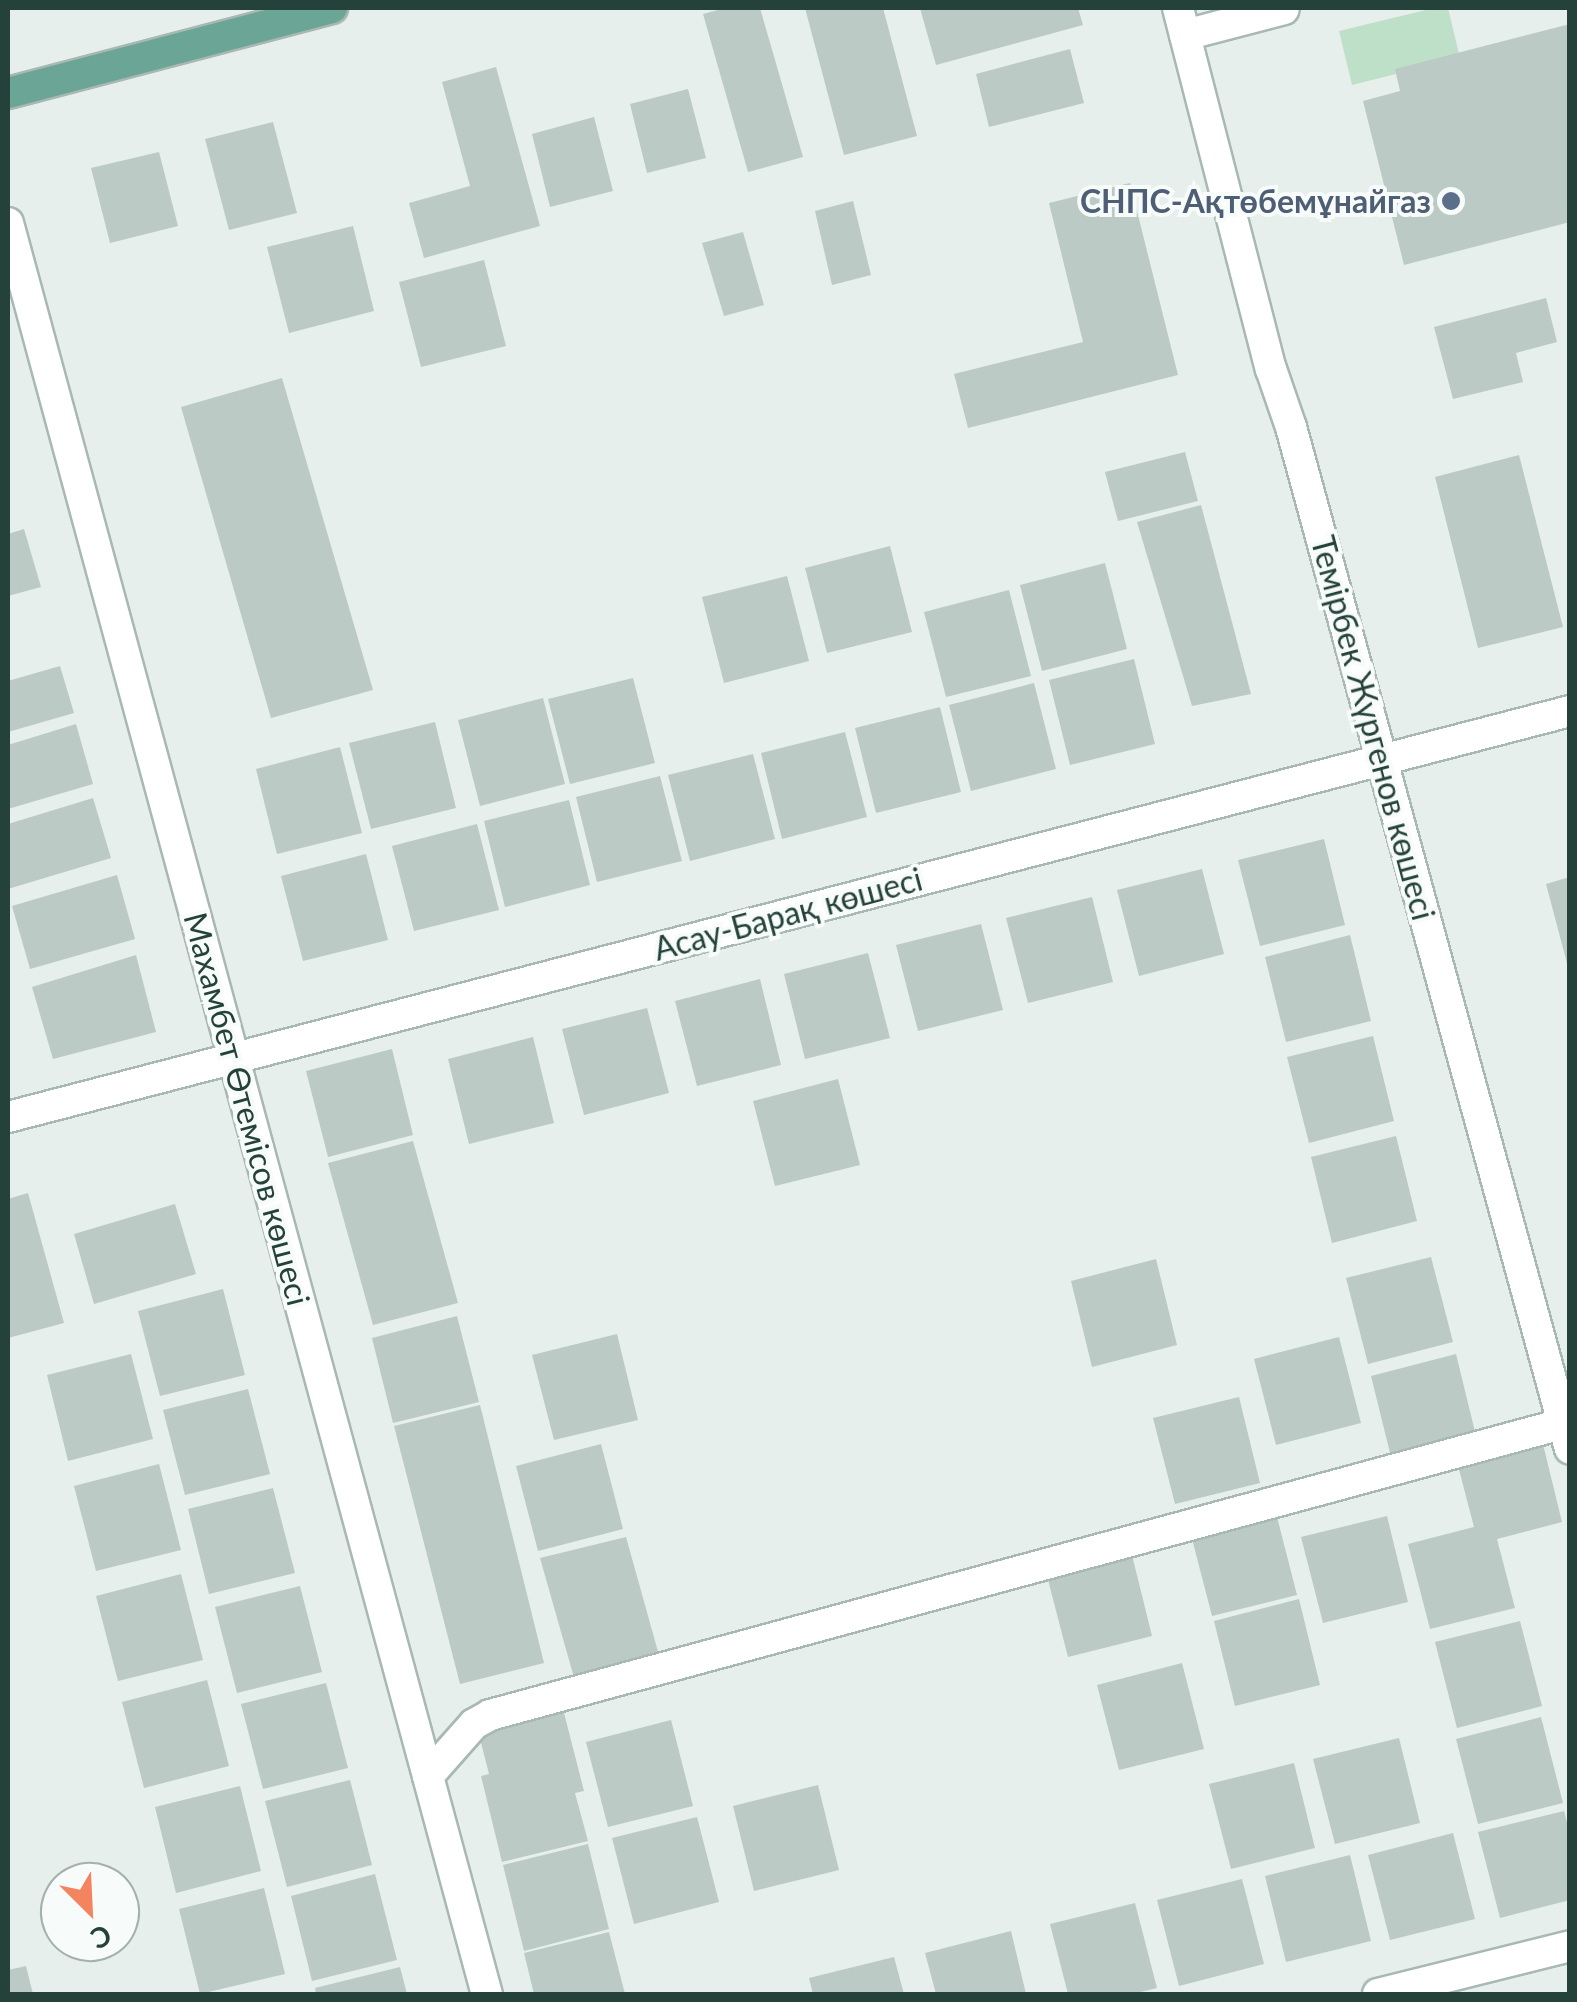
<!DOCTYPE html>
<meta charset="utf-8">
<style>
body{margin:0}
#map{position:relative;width:1577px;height:2002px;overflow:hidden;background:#e6efeb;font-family:Lato,sans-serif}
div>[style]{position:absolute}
.green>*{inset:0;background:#bfe0c8}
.building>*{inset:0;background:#bbcac4}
.roads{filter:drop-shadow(2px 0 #a8b8b2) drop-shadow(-2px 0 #a8b8b2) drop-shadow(0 2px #a8b8b2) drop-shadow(0 -2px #a8b8b2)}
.minor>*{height:30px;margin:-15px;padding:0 15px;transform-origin:15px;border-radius:15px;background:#fff}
.major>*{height:30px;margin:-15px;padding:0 15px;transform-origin:15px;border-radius:15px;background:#6aa596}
.dots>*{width:28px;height:28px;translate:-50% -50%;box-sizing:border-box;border:5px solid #f7fbf9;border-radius:50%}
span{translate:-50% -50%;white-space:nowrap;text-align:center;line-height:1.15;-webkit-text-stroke:8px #f7fbf9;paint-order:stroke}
.service-label{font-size:32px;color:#4e5e75;font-weight:700}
.right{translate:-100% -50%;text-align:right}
.street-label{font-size:32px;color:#24423a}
.frame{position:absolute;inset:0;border:10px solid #24423a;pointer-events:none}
.north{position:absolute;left:40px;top:1862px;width:100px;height:100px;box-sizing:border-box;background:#f7fbf9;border:2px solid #a3b1ad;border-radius:50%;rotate:156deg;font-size:28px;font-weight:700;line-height:40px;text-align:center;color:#24423a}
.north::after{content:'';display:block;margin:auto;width:35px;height:45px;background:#f4845f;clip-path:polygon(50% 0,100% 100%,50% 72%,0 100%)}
</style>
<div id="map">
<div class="green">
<i style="clip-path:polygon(1434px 8px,1448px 8px,1460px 58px,1352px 85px,1339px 31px)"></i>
</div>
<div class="building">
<i style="clip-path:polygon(725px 8px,760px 8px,803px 157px,748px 172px,703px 14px)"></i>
<i style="clip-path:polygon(805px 8px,883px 8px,917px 136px,844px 155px)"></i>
<i style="clip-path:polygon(920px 8px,1078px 8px,1083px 25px,936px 65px)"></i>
<i style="clip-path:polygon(1570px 24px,1570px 222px,1404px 265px,1363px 101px,1400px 91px,1395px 69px)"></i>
<i style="clip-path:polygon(1070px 49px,1084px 103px,989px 127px,976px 74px)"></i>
<i style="clip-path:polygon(496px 67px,540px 226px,424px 258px,409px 203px,470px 186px,442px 82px)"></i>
<i style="clip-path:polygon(688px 89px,706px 158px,647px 173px,630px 104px)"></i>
<i style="clip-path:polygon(594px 117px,613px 191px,550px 207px,532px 134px)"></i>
<i style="clip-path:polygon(273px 122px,297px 213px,229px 230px,205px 139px)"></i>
<i style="clip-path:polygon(159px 152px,178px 226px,110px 243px,91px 168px)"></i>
<i style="clip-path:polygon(1130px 183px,1178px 375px,968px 428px,954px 374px,1083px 342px,1049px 203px)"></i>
<i style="clip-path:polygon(853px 201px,871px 275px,832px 285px,815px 211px)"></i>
<i style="clip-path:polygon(353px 226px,374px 311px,289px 333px,267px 247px)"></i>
<i style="clip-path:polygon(743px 232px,764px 305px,724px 316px,702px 243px)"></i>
<i style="clip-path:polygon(484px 260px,506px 346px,421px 367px,399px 282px)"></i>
<i style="clip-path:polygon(1546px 298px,1557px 342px,1516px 353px,1523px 382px,1453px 399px,1434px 327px)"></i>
<i style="clip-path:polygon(282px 378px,373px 690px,271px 718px,181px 407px)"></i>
<i style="clip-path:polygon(1185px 452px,1198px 501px,1118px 521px,1105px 472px)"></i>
<i style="clip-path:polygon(1519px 455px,1563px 627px,1478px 648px,1435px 477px)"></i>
<i style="clip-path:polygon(1201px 505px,1251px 694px,1192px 706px,1137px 522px)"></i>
<i style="clip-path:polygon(24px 529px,41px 587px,8px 596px,8px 534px)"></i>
<i style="clip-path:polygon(890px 546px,912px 632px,827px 653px,805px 568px)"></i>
<i style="clip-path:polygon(1105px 563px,1127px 649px,1042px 671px,1020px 585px)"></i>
<i style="clip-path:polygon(787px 576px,809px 661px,724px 683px,702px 597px)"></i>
<i style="clip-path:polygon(1009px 590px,1031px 676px,946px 697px,924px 612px)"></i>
<i style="clip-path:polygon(1134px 659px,1155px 744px,1070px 765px,1049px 680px)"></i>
<i style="clip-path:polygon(60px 666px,74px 713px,8px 732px,8px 681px)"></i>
<i style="clip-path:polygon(633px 678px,655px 763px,570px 784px,548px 699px)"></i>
<i style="clip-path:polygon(1034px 683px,1056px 769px,971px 791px,949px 705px)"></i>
<i style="clip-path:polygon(543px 698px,565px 784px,480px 806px,458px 720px)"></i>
<i style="clip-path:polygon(940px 707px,961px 792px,876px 813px,855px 728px)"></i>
<i style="clip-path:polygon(435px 722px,456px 808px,371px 829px,349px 743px)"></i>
<i style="clip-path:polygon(76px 724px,93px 784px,8px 809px,8px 745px)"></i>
<i style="clip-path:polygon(845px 732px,867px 817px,782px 839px,761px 753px)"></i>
<i style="clip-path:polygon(340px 747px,362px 833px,277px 854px,256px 769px)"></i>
<i style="clip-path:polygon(753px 754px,775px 839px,690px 861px,668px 775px)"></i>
<i style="clip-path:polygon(660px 776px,682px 861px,597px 882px,576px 797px)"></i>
<i style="clip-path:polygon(93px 798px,111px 858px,8px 889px,8px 824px)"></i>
<i style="clip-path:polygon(569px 800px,590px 885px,505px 907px,484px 821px)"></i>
<i style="clip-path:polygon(477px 824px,499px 910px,414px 931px,392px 846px)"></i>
<i style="clip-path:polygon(1324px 839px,1345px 925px,1260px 946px,1238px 860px)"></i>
<i style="clip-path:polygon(366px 854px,388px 940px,303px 961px,281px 876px)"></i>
<i style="clip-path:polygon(1202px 869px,1224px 954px,1139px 976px,1117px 890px)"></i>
<i style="clip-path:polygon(117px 875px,135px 939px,30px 969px,12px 906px)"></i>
<i style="clip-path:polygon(1570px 877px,1570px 966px,1568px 967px,1546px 884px)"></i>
<i style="clip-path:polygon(1092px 897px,1113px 982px,1028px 1003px,1006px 918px)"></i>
<i style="clip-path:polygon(981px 924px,1003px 1010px,918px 1031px,896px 945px)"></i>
<i style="clip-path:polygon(1350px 935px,1371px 1021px,1286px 1042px,1265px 957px)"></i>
<i style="clip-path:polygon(868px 953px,890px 1038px,805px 1059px,784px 974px)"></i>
<i style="clip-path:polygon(136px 955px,156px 1032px,53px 1059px,32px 987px)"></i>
<i style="clip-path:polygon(760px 979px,781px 1065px,697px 1086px,675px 1001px)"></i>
<i style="clip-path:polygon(647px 1008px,669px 1093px,584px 1115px,562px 1029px)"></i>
<i style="clip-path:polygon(1373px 1036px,1394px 1121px,1309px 1143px,1287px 1057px)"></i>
<i style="clip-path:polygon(533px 1037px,554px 1123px,469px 1144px,448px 1059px)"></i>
<i style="clip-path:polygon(392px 1049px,413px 1135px,328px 1157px,306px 1071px)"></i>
<i style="clip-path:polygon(838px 1079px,860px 1165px,775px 1186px,753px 1101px)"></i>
<i style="clip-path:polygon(1396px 1136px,1417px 1221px,1332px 1243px,1311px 1157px)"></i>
<i style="clip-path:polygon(413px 1141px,458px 1303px,373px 1325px,328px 1163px)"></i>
<i style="clip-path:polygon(28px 1193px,64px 1323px,8px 1338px,8px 1199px)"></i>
<i style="clip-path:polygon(175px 1204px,196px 1274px,94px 1304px,74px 1234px)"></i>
<i style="clip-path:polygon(1431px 1257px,1453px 1342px,1368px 1364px,1346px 1278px)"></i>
<i style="clip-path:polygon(1156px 1259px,1177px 1345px,1092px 1367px,1071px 1281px)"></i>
<i style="clip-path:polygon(223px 1289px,245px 1375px,160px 1396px,138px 1311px)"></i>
<i style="clip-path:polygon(457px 1316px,479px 1402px,393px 1423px,372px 1338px)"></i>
<i style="clip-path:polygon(617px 1334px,638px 1420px,554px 1440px,532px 1355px)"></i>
<i style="clip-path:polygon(1339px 1337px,1361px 1423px,1276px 1445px,1254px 1359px)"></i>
<i style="clip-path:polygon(131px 1354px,153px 1439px,68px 1461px,47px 1375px)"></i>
<i style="clip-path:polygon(1456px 1354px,1477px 1440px,1392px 1461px,1371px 1376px)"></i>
<i style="clip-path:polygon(248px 1389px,270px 1474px,185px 1495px,163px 1410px)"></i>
<i style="clip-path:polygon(1239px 1397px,1260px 1483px,1175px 1504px,1153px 1418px)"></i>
<i style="clip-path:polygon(480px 1405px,544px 1663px,460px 1684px,394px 1426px)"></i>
<i style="clip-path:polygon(1541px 1436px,1562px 1522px,1497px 1539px,1515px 1608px,1430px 1629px,1408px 1544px,1474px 1527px,1456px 1458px)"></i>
<i style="clip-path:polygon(601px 1444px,623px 1529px,538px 1551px,516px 1466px)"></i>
<i style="clip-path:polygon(159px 1464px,181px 1550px,96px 1571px,74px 1486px)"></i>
<i style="clip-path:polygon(273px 1488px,295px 1573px,209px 1594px,188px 1509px)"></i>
<i style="clip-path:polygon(1275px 1509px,1297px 1595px,1212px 1616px,1190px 1531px)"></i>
<i style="clip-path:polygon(1387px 1516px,1408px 1602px,1323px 1623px,1301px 1537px)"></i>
<i style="clip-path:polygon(626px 1537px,662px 1666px,577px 1688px,540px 1558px)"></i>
<i style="clip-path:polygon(1131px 1551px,1152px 1636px,1068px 1657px,1046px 1572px)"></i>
<i style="clip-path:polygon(181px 1574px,203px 1660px,118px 1681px,96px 1596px)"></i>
<i style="clip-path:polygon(300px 1586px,322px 1672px,237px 1693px,215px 1607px)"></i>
<i style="clip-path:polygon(1299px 1599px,1320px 1685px,1235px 1706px,1214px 1621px)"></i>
<i style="clip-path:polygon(1520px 1621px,1542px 1706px,1457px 1728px,1435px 1642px)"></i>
<i style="clip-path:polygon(1182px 1663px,1204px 1749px,1119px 1770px,1097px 1685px)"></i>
<i style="clip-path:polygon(207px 1680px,229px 1766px,144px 1788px,122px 1702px)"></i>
<i style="clip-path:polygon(326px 1683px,348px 1768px,263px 1789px,241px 1704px)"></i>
<i style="clip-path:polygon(562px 1705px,584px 1791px,575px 1793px,588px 1841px,502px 1862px,481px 1776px,489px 1774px,477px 1727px)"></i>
<i style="clip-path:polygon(1541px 1717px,1563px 1803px,1478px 1824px,1456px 1739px)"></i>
<i style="clip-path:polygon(671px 1720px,693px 1806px,608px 1827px,586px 1742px)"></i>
<i style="clip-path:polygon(1399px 1738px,1420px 1823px,1335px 1844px,1313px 1759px)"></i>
<i style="clip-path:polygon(1294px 1763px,1315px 1848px,1231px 1869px,1209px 1784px)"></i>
<i style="clip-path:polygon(350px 1780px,372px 1865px,287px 1887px,265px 1801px)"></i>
<i style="clip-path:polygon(818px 1785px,839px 1870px,754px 1891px,733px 1806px)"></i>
<i style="clip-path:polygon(240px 1786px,261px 1871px,176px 1893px,155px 1807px)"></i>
<i style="clip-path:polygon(1564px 1811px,1570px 1834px,1570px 1900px,1500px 1918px,1478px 1832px)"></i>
<i style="clip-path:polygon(697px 1817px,719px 1902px,634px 1924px,612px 1838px)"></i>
<i style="clip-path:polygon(1453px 1833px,1475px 1919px,1390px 1940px,1368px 1855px)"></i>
<i style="clip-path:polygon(588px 1844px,609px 1929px,524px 1951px,503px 1865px)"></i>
<i style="clip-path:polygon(1350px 1855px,1371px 1941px,1286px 1962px,1265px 1876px)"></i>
<i style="clip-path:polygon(375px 1874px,397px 1960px,312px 1981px,291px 1896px)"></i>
<i style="clip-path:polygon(1242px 1879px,1264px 1964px,1179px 1986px,1157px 1900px)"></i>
<i style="clip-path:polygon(264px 1888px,285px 1974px,200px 1994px,179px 1909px)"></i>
<i style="clip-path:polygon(1135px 1903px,1157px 1988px,1132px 1994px,1068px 1994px,1050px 1924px)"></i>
<i style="clip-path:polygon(1011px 1931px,1026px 1994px,936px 1994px,925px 1953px)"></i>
<i style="clip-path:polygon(609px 1932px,625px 1994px,534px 1994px,524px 1953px)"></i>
<i style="clip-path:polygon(894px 1957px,904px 1994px,813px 1994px,809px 1978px)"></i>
<i style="clip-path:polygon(26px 1966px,33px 1994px,8px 1994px,8px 1970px)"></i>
<i style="clip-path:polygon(400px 1967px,407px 1994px,316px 1994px,315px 1988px)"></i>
</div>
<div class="roads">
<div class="minor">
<i style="left:1178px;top:8px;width:373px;rotate:75.6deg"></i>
<i style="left:1271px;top:369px;width:61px;rotate:71deg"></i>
<i style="left:1291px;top:427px;width:1059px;rotate:74.73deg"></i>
<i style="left:1185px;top:35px;width:102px;rotate:-14.7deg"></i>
<i style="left:8px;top:223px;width:1835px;rotate:74.87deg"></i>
<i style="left:8px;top:1117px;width:1614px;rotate:-14.57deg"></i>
<i style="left:428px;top:1776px;width:69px;rotate:-48.5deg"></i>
<i style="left:474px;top:1724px;width:18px;rotate:-29deg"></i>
<i style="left:490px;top:1715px;width:1111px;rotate:-15.19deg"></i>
<i style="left:1378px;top:1994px;width:198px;rotate:-14deg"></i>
</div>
<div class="major">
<i style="left:8px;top:93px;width:335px;rotate:-14.7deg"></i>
</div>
</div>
<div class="dots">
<i style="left:1451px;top:201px;background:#5c6f8a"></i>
</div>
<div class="service-label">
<span class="right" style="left:1431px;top:201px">СНПС-Ақтөбемұнайгаз</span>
</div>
<div class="street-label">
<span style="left:1373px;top:728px;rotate:75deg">Темірбек Жүргенов көшесі</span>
<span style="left:788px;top:914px;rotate:-15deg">Асау-Барақ көшесі</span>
<span style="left:247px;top:1109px;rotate:75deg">Махамбет Өтемісов көшесі</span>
</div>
<div class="frame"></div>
<div class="north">С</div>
</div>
